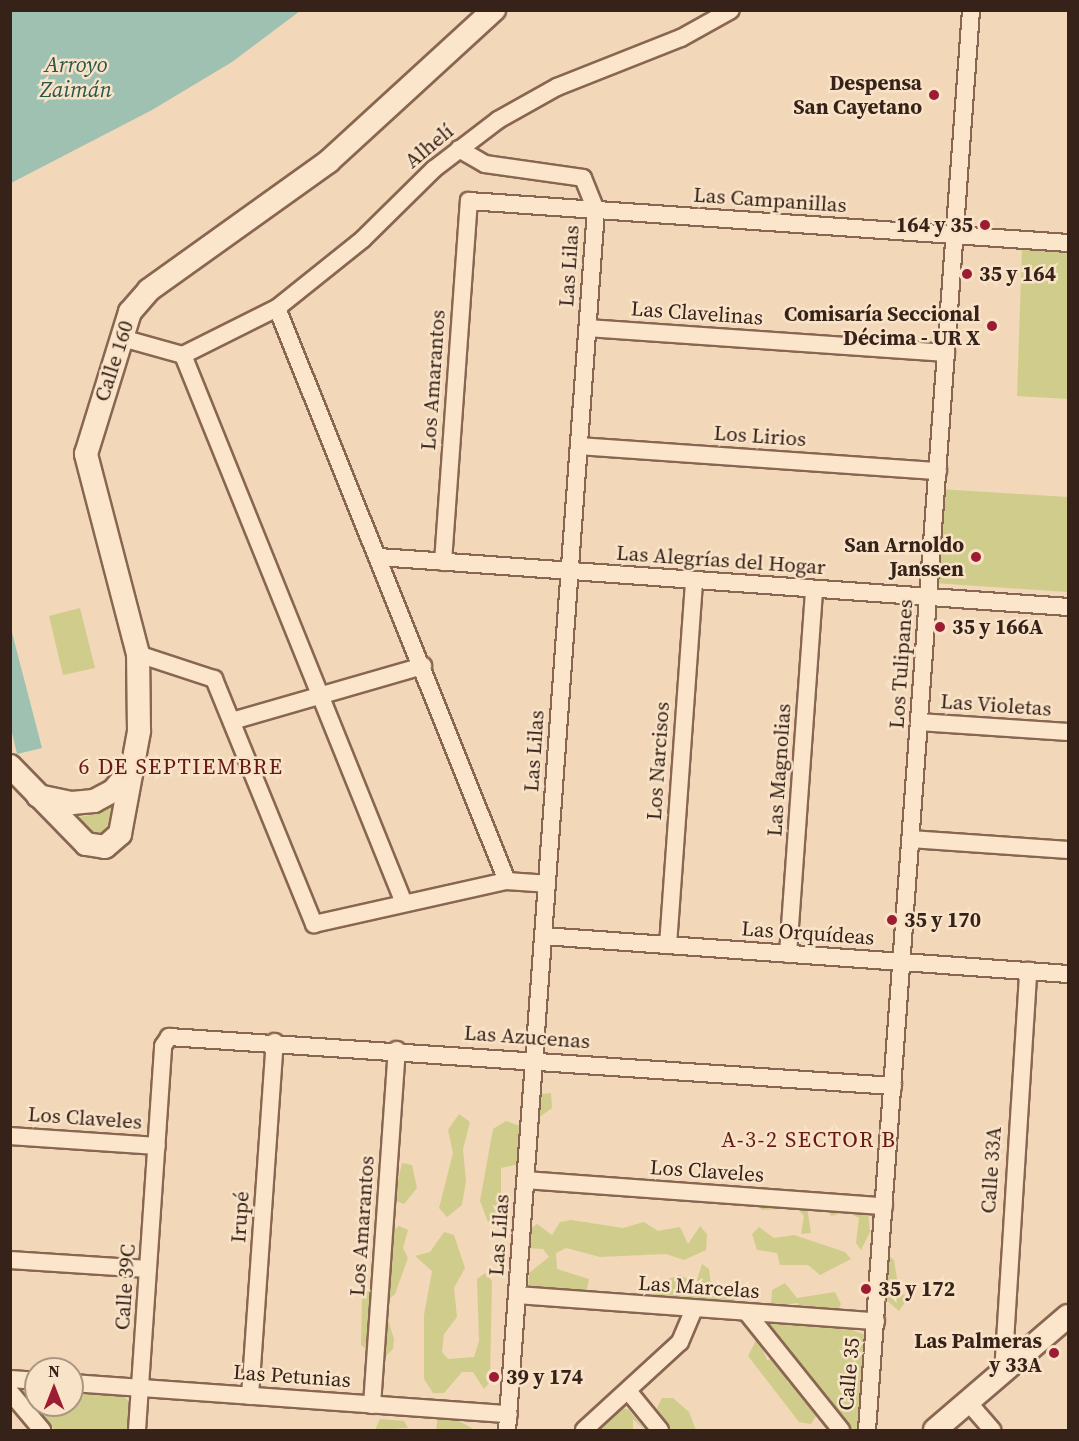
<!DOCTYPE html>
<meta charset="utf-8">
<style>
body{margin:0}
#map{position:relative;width:1079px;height:1441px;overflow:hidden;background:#f2d7b8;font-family:"Source Serif 4",serif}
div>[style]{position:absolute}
.green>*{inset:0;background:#d0cd8c}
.water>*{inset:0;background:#9ec1b1}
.roads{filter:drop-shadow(2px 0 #896652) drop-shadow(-2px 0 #896652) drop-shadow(0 2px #896652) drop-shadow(0 -2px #896652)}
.street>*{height:16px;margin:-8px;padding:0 8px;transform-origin:8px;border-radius:8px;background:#fce6cb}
.secondary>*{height:22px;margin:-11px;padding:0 11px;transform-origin:11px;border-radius:11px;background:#fce6cb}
.dots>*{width:16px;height:16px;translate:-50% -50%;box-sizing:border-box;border:3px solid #f9e3c8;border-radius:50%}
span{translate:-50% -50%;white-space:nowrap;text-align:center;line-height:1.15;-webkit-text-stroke:5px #f9e3c8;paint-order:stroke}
.poi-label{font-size:21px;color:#362219;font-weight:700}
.right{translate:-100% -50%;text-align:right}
.left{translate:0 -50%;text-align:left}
.street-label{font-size:21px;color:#362219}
.water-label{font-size:22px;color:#26584c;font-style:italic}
.neighbourhood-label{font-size:22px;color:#671814;letter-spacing:1.5px}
.frame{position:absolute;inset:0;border:12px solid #362219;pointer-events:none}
.north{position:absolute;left:24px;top:1357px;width:60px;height:60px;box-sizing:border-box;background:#f9e3c8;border:2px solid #ab9682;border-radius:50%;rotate:0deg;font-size:16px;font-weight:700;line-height:24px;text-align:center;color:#362219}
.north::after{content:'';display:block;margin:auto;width:21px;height:27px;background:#9d1c32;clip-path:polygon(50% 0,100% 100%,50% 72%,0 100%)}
</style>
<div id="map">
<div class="green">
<i style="clip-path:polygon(1022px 249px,1068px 252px,1068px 399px,1017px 396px)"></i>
<i style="clip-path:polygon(939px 489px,1068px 497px,1068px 592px,933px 583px)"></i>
<i style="clip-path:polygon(80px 608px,95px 668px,63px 675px,49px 616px)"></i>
<i style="clip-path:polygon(112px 803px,117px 806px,104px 837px,90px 837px,72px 818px,98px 814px)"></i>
<i style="clip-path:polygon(551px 1093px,552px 1108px,537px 1119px,538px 1151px,527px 1162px,501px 1168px,501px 1206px,488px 1222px,480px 1201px,493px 1129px,506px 1121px,520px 1126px,541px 1094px)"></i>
<i style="clip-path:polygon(459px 1114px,470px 1122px,463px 1149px,466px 1181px,462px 1205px,447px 1217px,439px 1208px,453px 1153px,448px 1130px)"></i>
<i style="clip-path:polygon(402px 1163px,412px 1165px,417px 1188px,404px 1204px,394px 1200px)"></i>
<i style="clip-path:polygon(756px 1204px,807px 1207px,811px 1233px,801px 1234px,804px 1216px,797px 1208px,762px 1210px)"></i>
<i style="clip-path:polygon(829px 1206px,868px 1212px,870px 1232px,861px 1250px,856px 1243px,859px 1218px,847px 1212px,831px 1216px)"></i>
<i style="clip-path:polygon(571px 1220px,623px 1228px,644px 1222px,658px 1231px,680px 1227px,688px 1244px,700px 1226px,707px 1234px,706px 1250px,684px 1260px,666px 1254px,600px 1257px,566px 1248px,556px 1253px,557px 1269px,589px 1279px,586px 1295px,563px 1289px,528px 1294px,529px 1273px,549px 1257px,543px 1249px,526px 1248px,524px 1233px,537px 1224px,552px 1235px,560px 1222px)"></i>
<i style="clip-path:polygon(399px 1226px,408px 1230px,403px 1248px,408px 1258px,395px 1294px,383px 1304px,394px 1339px,393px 1349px,382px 1360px,361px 1345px,362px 1296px,381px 1277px,389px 1235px)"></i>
<i style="clip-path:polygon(759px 1227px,774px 1238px,794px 1235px,845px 1252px,851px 1259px,820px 1275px,808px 1265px,780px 1265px,777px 1253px,757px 1250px,752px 1234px)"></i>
<i style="clip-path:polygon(444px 1232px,454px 1235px,465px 1268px,454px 1288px,457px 1317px,444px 1334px,442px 1352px,448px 1359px,474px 1357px,479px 1341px,477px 1279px,485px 1273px,492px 1281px,490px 1382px,484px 1389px,473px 1372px,462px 1372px,444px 1393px,433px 1393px,424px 1379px,424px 1315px,432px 1271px,415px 1256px,430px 1252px)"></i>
<i style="clip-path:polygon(886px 1254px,894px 1260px,899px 1291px,908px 1298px,899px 1311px,883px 1297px)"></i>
<i style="clip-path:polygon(702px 1264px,709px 1269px,711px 1285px,731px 1289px,735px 1301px,651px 1300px,656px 1283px,680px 1275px,696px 1283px)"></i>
<i style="clip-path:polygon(785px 1283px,797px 1298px,835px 1292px,841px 1304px,834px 1317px,801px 1317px,798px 1303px,771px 1307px,772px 1290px)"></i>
<i style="clip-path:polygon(evenodd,768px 1317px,780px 1323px,849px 1329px,869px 1336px,861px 1429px,843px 1430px,791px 1366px,787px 1382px,812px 1396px,819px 1411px,811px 1424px,799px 1422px,748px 1356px,768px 1317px,770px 1340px,783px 1356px,783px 1357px,767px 1360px,763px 1350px,770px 1340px)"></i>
<i style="clip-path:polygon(72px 1392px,123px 1395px,133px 1406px,132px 1430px,55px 1430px,31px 1401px,36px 1395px,36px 1405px,72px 1405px)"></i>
<i style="clip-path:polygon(662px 1398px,673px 1398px,689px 1412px,696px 1430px,664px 1430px,657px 1408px)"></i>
<i style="clip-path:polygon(619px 1407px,629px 1410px,645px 1430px,633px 1419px,633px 1430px,594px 1430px)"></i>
<i style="clip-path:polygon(438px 1416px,450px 1416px,475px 1430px,436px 1430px)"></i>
<i style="clip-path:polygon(380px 1419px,404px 1421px,408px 1428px,375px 1430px)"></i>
</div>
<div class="water">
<i style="clip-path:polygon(11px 10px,300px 10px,300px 11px,232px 62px,152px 110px,11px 183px)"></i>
<i style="clip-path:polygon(11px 629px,42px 748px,17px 754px,11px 728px)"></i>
</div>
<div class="roads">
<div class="street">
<i style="left:459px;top:149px;width:30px;rotate:30deg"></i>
<i style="left:485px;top:164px;width:99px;rotate:8.1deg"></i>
<i style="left:583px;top:178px;width:35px;rotate:68deg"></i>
<i style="left:596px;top:210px;width:1223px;rotate:94.17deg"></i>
<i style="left:277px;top:308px;width:617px;rotate:68.13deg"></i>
<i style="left:507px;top:881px;width:39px;rotate:4deg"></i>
<i style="left:588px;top:328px;width:359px;rotate:4deg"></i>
<i style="left:122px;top:338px;width:63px;rotate:15.6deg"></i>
<i style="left:183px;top:355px;width:591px;rotate:68.04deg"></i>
<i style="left:183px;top:355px;width:105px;rotate:-26.6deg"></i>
<i style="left:277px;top:308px;width:110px;rotate:-38.7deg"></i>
<i style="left:363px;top:239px;width:100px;rotate:-44.6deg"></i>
<i style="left:434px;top:169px;width:81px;rotate:-37.4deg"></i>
<i style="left:498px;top:120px;width:68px;rotate:-29.2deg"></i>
<i style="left:557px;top:87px;width:133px;rotate:-21.6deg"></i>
<i style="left:681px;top:38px;width:57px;rotate:-29.2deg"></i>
<i style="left:579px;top:446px;width:360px;rotate:4deg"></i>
<i style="left:379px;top:557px;width:691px;rotate:4.15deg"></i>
<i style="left:443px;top:562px;width:362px;rotate:-85.9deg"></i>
<i style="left:469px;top:201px;width:600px;rotate:4.01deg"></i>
<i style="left:138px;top:654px;width:80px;rotate:18.2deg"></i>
<i style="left:214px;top:679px;width:265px;rotate:67.8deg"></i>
<i style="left:314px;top:924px;width:198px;rotate:-12.6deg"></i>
<i style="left:232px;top:721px;width:199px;rotate:-16.1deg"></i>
<i style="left:919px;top:722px;width:149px;rotate:3.8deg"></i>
<i style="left:911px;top:839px;width:157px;rotate:4deg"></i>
<i style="left:543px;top:936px;width:526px;rotate:4.14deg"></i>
<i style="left:668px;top:945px;width:366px;rotate:-85.9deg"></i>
<i style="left:788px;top:954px;width:366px;rotate:-85.9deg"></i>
<i style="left:10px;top:1136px;width:147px;rotate:3.9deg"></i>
<i style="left:526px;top:1180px;width:359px;rotate:4.2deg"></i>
<i style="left:10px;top:1260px;width:138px;rotate:3.7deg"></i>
<i style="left:518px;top:1295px;width:359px;rotate:4.2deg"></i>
<i style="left:748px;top:1314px;width:149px;rotate:51.3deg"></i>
<i style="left:1003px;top:1373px;width:403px;rotate:-86.4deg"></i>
<i style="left:10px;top:1379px;width:26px;rotate:4deg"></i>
<i style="left:72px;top:1383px;width:438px;rotate:4.1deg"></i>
<i style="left:10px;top:1392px;width:50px;rotate:49.9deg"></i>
<i style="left:629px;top:1392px;width:49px;rotate:50.8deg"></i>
<i style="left:250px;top:1396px;width:355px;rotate:-86deg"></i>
<i style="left:968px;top:1402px;width:37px;rotate:49deg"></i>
<i style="left:372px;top:1405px;width:356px;rotate:-86deg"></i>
<i style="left:137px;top:1430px;width:385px;rotate:-86.1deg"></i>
<i style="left:163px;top:1046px;width:11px;rotate:-56deg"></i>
<i style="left:169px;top:1037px;width:726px;rotate:3.87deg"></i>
<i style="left:584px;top:1430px;width:130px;rotate:-42.5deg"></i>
<i style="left:680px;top:1342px;width:36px;rotate:-67deg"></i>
<i style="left:867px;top:1430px;width:1424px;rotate:-85.81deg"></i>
</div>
<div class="secondary">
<i style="left:10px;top:766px;width:109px;rotate:45.7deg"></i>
<i style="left:86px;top:844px;width:19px;rotate:9deg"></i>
<i style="left:105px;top:847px;width:20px;rotate:-41deg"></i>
<i style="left:120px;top:834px;width:105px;rotate:-79.5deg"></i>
<i style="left:139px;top:731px;width:77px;rotate:-90.7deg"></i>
<i style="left:138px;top:654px;width:207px;rotate:-104.6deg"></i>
<i style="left:86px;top:454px;width:149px;rotate:-72.8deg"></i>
<i style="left:130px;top:312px;width:29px;rotate:-49deg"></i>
<i style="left:149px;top:290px;width:221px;rotate:-35.6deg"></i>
<i style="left:329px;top:161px;width:224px;rotate:-42.5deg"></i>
<i style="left:38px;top:796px;width:35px;rotate:12deg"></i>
<i style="left:72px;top:803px;width:22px;rotate:-5deg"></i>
<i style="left:94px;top:801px;width:21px;rotate:-28deg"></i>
<i style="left:113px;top:791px;width:31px;rotate:-50deg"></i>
<i style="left:935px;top:1430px;width:175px;rotate:-40.6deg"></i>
</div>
</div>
<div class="dots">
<i style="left:934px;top:95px;background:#9d1c32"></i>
<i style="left:985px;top:225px;background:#9d1c32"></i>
<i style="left:967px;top:274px;background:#9d1c32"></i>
<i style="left:992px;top:326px;background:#9d1c32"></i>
<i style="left:976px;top:557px;background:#9d1c32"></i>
<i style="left:940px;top:627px;background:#9d1c32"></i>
<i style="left:892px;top:920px;background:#9d1c32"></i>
<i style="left:866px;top:1289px;background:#9d1c32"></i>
<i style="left:1054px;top:1353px;background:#9d1c32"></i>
<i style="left:494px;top:1377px;background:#9d1c32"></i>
</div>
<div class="poi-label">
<span class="right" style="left:922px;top:95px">Despensa<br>San Cayetano</span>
<span class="right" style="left:973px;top:225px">164 y 35</span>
<span class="left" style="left:979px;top:274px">35 y 164</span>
<span class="right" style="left:980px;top:326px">Comisaría Seccional<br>Décima - UR X</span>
<span class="right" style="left:964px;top:557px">San Arnoldo<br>Janssen</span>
<span class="left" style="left:952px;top:627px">35 y 166A</span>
<span class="left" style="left:904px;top:920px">35 y 170</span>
<span class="left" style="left:878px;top:1289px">35 y 172</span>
<span class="right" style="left:1042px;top:1353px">Las Palmeras<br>y 33A</span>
<span class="left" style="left:506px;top:1377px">39 y 174</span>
</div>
<div class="street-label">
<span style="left:429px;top:146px;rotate:-40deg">Alhelí</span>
<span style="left:770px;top:200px;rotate:4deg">Las Campanillas</span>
<span style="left:569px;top:266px;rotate:-86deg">Las Lilas</span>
<span style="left:697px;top:313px;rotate:4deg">Las Clavelinas</span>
<span style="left:114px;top:361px;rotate:-72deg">Calle 160</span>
<span style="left:433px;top:380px;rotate:-86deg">Los Amarantos</span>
<span style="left:760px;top:436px;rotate:4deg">Los Lirios</span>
<span style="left:721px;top:560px;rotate:4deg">Las Alegrías del Hogar</span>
<span style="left:901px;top:664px;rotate:-86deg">Los Tulipanes</span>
<span style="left:996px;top:705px;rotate:4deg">Las Violetas</span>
<span style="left:534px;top:751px;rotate:-86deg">Las Lilas</span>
<span style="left:658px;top:761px;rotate:-86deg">Los Narcisos</span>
<span style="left:779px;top:770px;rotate:-86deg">Las Magnolias</span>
<span style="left:808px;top:933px;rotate:4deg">Las Orquídeas</span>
<span style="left:527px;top:1037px;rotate:4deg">Las Azucenas</span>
<span style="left:85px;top:1118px;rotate:4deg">Los Claveles</span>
<span style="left:991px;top:1170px;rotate:-86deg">Calle 33A</span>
<span style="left:707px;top:1171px;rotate:4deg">Los Claveles</span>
<span style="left:240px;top:1217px;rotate:-86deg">Irupé</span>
<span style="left:362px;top:1226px;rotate:-86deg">Los Amarantos</span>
<span style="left:499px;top:1235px;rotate:-86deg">Las Lilas</span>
<span style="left:125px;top:1287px;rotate:-86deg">Calle 39C</span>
<span style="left:699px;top:1287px;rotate:4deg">Las Marcelas</span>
<span style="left:849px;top:1374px;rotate:-85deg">Calle 35</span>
<span style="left:292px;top:1376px;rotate:4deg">Las Petunias</span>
</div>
<div class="water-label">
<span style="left:76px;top:77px">Arroyo<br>Zaimán</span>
</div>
<div class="neighbourhood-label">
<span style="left:181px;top:767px">6 DE SEPTIEMBRE</span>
<span style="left:809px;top:1140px">A-3-2 SECTOR B</span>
</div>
<div class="frame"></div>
<div class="north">N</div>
</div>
